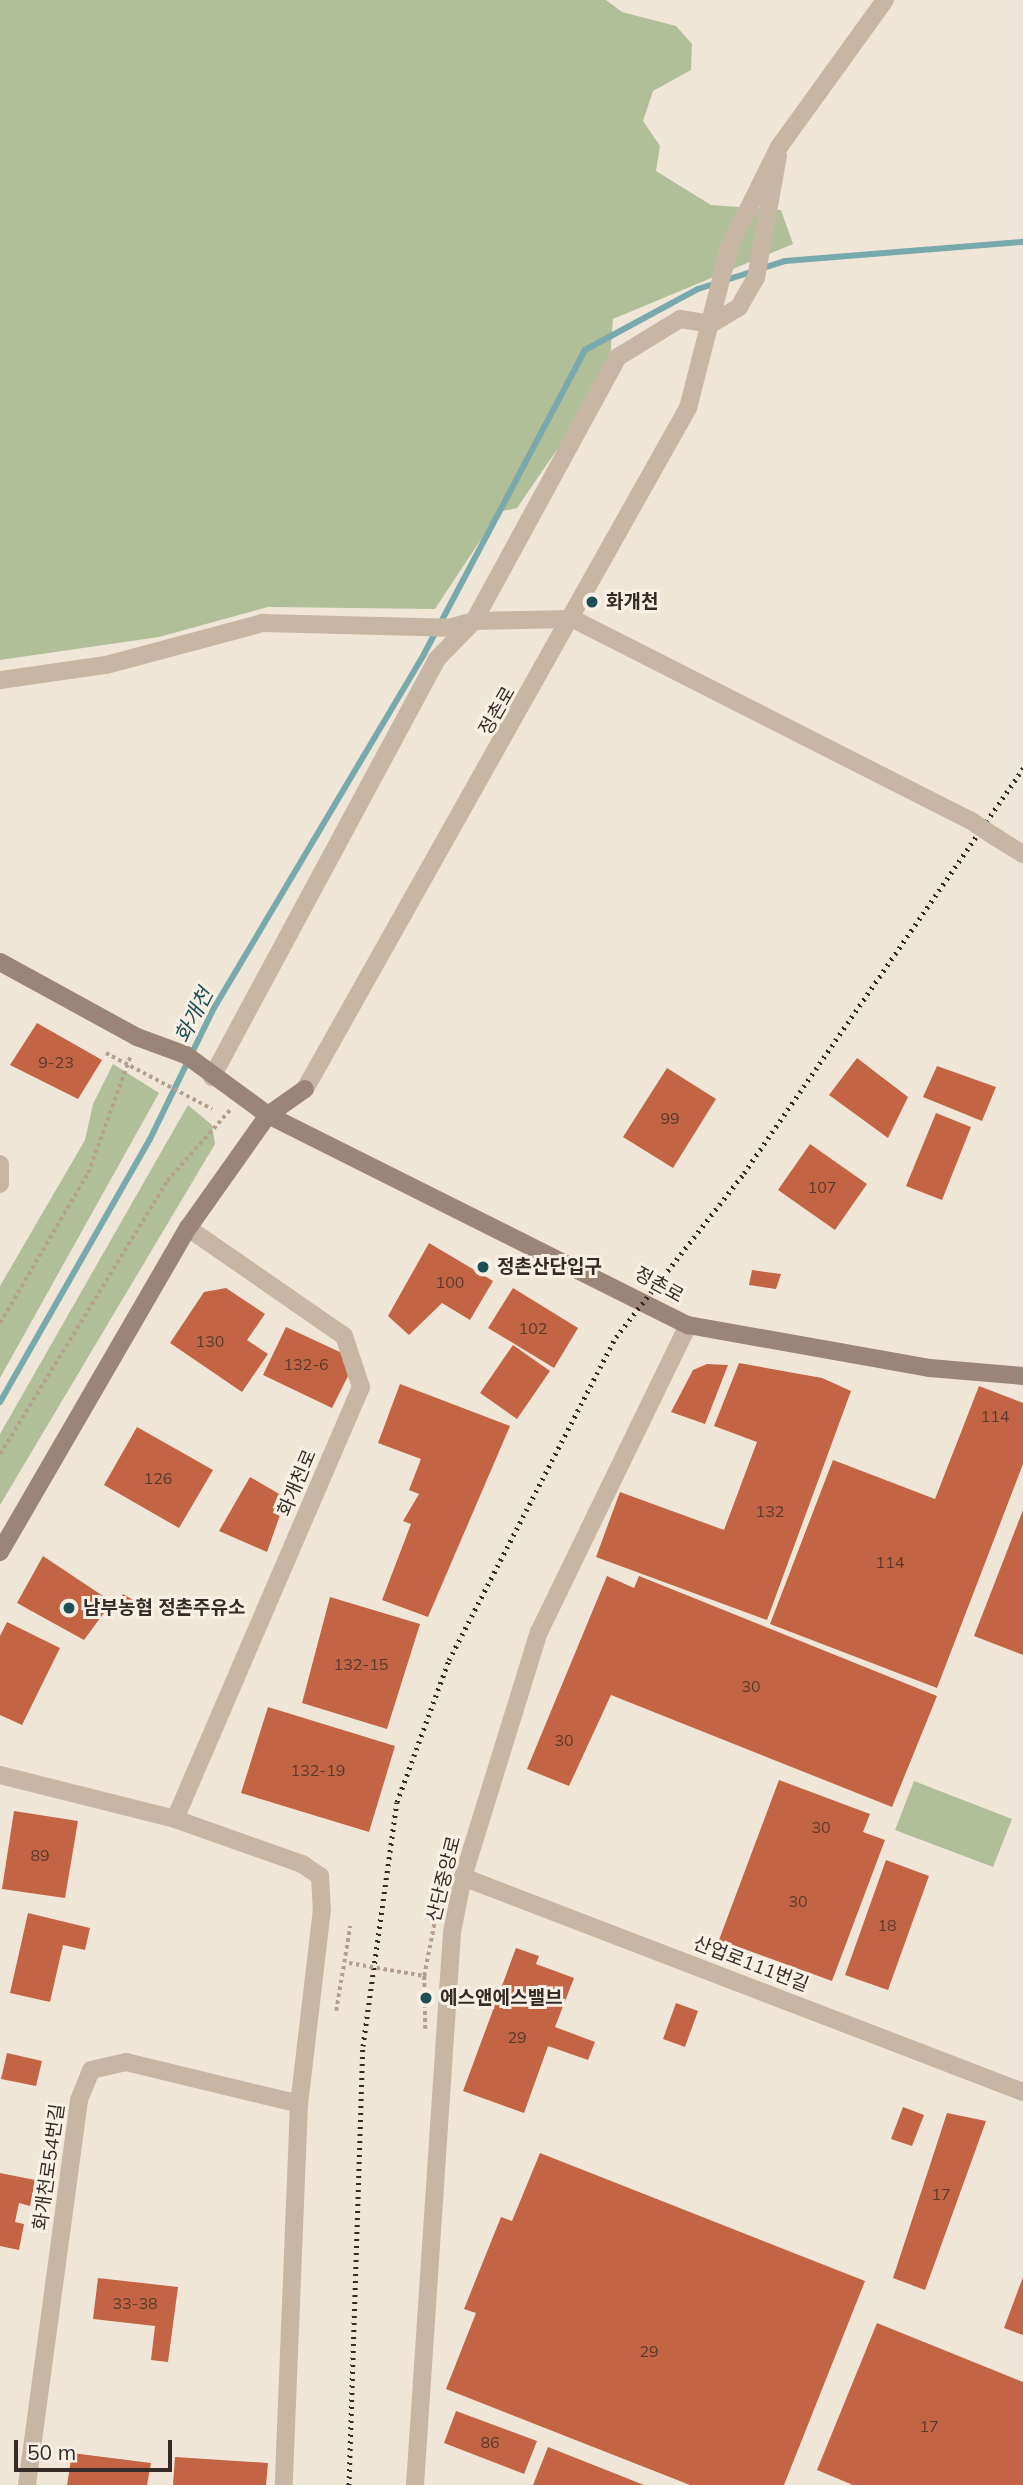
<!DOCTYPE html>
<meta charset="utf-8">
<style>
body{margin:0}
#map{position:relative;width:1023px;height:2485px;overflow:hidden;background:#f0e6d8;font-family:Mulish,"Noto Sans KR",sans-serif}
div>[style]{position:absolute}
.green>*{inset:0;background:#b1bf99}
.stream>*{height:6px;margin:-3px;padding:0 3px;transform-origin:3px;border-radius:3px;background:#78a9ad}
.building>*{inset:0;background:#c36544}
.path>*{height:3.5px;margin-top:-1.75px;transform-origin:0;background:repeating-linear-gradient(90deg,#b4a08f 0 3.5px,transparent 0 7px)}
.minor>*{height:18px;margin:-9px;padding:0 9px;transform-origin:9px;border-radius:9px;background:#c8b6a5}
.tertiary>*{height:18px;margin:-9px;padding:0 9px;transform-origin:9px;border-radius:9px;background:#c8b6a5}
.secondary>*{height:18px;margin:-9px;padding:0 9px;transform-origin:9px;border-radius:9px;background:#9b8577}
.rail>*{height:5px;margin-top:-2.5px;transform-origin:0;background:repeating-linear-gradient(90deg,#342b26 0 2px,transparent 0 7px)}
.path-bridge>*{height:3.5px;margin-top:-1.75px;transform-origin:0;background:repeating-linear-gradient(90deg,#b4a08f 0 3.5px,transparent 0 7px)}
.minor-bridge>*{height:18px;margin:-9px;padding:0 9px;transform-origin:9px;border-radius:9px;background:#c8b6a5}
.dots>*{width:19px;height:19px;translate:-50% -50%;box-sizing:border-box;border:4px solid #f8f0e4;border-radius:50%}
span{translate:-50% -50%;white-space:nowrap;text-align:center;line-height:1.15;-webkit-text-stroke:6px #f8f0e4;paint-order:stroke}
.number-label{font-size:16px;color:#583a2e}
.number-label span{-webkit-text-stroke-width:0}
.poi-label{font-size:19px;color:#342b26;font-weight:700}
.left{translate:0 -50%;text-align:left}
.street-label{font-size:19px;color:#342b26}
.water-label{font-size:21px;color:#1d4f54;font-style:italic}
.scale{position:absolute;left:14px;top:2440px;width:158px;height:32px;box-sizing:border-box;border:4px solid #342b26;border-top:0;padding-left:9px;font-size:21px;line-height:24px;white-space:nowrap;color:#342b26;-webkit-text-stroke:5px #f8f0e4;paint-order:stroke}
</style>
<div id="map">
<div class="green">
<i style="clip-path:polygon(0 0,606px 0,622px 12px,676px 26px,692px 44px,691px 70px,653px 91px,643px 121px,660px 146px,656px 171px,711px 205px,781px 210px,793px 244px,613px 319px,610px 361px,591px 400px,517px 508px,499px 512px,435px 609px,268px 607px,159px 637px,0 660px)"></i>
<i style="clip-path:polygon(113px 1064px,159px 1093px,0 1378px,0 1286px,85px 1140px,93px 1104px)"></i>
<i style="clip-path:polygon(188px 1105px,212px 1125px,215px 1144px,0 1505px,0 1434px)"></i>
<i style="clip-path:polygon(914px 1781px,1012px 1819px,993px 1867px,895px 1830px)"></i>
</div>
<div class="stream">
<i style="left:0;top:1402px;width:303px;rotate:-60.3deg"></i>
<i style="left:150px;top:1139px;width:146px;rotate:-64deg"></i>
<i style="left:214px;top:1008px;width:412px;rotate:-59.3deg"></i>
<i style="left:424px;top:654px;width:344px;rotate:-62.1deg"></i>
<i style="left:585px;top:350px;width:128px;rotate:-28.4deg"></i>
<i style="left:698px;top:289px;width:91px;rotate:-17.8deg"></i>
<i style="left:785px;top:261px;width:239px;rotate:-4.6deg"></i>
</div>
<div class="building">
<i style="clip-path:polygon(37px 1023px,102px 1060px,78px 1099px,10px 1065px)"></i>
<i style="clip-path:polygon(857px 1058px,908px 1097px,888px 1138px,829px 1095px)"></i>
<i style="clip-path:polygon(937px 1066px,996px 1087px,982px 1121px,923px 1097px)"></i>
<i style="clip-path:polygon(667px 1068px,716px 1099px,673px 1168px,623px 1137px)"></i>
<i style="clip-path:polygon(936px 1113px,971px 1127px,942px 1200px,906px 1186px)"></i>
<i style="clip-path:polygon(810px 1144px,867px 1184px,835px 1230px,778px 1190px)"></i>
<i style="clip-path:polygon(429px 1243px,493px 1281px,470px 1320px,442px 1303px,409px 1335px,388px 1316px)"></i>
<i style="clip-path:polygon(752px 1270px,781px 1274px,776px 1289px,749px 1285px)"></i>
<i style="clip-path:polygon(226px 1288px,265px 1314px,247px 1340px,268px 1354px,242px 1392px,170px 1343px,204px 1292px)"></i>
<i style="clip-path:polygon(513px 1288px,578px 1328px,554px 1368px,488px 1328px)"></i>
<i style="clip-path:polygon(286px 1327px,342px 1353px,348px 1376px,332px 1408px,263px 1375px)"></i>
<i style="clip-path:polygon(513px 1345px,550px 1371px,517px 1419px,480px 1393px)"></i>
<i style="clip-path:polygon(739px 1363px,822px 1378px,851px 1391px,767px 1620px,596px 1557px,620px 1492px,724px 1530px,757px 1442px,714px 1426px)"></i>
<i style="clip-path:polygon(707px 1364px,728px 1365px,705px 1424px,671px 1412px,693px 1370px)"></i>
<i style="clip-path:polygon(400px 1384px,510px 1426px,428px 1617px,382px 1600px,411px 1524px,403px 1521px,419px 1494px,409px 1490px,421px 1459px,378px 1443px)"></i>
<i style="clip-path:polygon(979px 1386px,1023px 1403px,1023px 1464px,937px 1688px,770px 1624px,833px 1460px,935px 1499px)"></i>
<i style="clip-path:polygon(137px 1427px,213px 1470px,179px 1528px,104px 1485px)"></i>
<i style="clip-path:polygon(250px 1477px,286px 1498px,267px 1552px,219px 1531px)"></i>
<i style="clip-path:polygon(1023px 1510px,1023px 1655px,974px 1636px)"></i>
<i style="clip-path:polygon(43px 1556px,112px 1602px,84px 1640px,17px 1603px)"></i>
<i style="clip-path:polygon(607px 1576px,634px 1588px,639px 1576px,937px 1696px,892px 1807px,611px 1695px,569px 1786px,527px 1769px)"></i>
<i style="clip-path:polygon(123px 1594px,135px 1601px,130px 1609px,118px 1603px)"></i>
<i style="clip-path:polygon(330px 1597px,420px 1624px,387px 1729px,302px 1703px)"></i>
<i style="clip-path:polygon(7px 1622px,60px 1648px,22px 1725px,0 1715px,0 1636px)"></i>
<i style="clip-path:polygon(268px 1707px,395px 1746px,369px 1832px,241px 1793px)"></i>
<i style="clip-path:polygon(779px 1780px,870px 1814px,863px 1832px,885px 1840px,832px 1981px,719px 1940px)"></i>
<i style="clip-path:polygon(14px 1811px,78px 1821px,65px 1898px,2px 1889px)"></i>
<i style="clip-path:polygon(886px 1860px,929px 1876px,888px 1990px,845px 1975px)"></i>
<i style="clip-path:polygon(28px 1913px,90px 1928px,85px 1950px,63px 1945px,50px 2002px,10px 1993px)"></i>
<i style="clip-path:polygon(516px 1948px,539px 1956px,536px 1964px,574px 1978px,555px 2027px,595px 2042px,588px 2060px,548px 2046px,524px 2113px,463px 2091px)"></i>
<i style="clip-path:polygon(676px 2003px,698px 2011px,685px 2047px,663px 2039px)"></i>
<i style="clip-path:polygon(7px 2053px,42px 2061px,36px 2086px,1px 2079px)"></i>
<i style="clip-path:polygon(903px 2107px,924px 2115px,912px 2146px,891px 2139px)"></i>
<i style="clip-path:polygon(947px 2113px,986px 2121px,925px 2290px,893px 2278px)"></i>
<i style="clip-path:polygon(540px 2153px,865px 2281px,784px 2485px,690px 2485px,446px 2389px,476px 2313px,464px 2309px,501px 2217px,512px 2221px)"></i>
<i style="clip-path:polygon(0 2173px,35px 2180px,30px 2206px,19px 2203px,15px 2222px,24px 2224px,19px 2250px,0 2246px)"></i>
<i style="clip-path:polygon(1023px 2277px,1023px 2335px,1004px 2328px)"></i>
<i style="clip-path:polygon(98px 2278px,178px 2287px,168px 2362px,151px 2360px,155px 2326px,93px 2319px)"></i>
<i style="clip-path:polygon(877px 2323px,1023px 2382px,1023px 2485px,853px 2485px,817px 2470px)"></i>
<i style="clip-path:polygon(456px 2411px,537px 2441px,524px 2474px,444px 2443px)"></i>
<i style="clip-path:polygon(548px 2447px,644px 2485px,533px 2485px)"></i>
<i style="clip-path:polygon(72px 2453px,151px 2463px,147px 2485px,67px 2485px)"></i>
<i style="clip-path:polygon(175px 2457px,268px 2463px,266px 2485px,173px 2485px)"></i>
</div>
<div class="path">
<i style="left:106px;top:1053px;width:120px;rotate:27.8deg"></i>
<i style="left:0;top:1323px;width:174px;rotate:-59.6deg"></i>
<i style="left:88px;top:1173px;width:126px;rotate:-70deg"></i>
<i style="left:0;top:1454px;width:320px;rotate:-58.5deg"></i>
<i style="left:167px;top:1181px;width:95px;rotate:-48.4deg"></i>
<i style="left:336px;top:2011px;width:86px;rotate:-80.6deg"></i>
<i style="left:425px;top:2029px;width:53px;rotate:-91.1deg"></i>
<i style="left:424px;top:1976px;width:53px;rotate:-79.1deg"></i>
</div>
<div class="minor">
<i style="left:0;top:680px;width:107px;rotate:-8.1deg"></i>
<i style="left:106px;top:665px;width:163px;rotate:-15deg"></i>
<i style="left:263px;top:623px;width:186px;rotate:1.5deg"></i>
<i style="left:449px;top:628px;width:26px;rotate:-16deg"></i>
<i style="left:474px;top:621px;width:99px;rotate:-1.2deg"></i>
<i style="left:573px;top:619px;width:445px;rotate:26.9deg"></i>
<i style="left:994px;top:836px;width:34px;rotate:32deg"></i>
<i style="left:212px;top:1077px;width:475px;rotate:-61.7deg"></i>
<i style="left:437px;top:659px;width:53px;rotate:-45.8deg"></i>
<i style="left:474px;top:621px;width:301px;rotate:-61.4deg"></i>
<i style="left:618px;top:357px;width:73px;rotate:-31.5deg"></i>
<i style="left:680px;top:319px;width:31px;rotate:9deg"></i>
<i style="left:711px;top:324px;width:33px;rotate:-31deg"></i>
<i style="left:739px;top:307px;width:34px;rotate:-60deg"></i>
<i style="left:756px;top:278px;width:124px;rotate:-79.8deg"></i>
<i style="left:0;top:1164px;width:20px;rotate:90deg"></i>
<i style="left:0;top:1775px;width:180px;rotate:14.1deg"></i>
<i style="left:175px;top:1819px;width:135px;rotate:19.5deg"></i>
<i style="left:302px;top:1864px;width:22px;rotate:34deg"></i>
<i style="left:320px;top:1876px;width:33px;rotate:87deg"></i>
<i style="left:322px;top:1909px;width:196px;rotate:96.7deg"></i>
<i style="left:299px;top:2104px;width:381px;rotate:92.3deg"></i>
<i style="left:175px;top:1819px;width:470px;rotate:-66.7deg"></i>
<i style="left:361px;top:1387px;width:54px;rotate:-108.4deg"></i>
<i style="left:344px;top:1336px;width:190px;rotate:-145.3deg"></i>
<i style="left:463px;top:1877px;width:600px;rotate:21deg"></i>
<i style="left:27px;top:2485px;width:388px;rotate:-82.3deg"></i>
<i style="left:79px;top:2100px;width:32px;rotate:-68deg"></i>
<i style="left:91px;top:2070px;width:36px;rotate:-13deg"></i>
<i style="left:126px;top:2062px;width:178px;rotate:13.6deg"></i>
</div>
<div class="tertiary">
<i style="left:305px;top:1089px;width:781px;rotate:-60.65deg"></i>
<i style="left:688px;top:408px;width:165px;rotate:-75.6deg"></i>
<i style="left:729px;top:248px;width:113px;rotate:-63.7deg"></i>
<i style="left:779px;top:147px;width:181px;rotate:-54.2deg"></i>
<i style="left:415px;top:2485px;width:554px;rotate:-86.17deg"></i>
<i style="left:452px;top:1932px;width:56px;rotate:-78.7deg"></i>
<i style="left:463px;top:1877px;width:257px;rotate:-72.8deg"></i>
<i style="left:539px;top:1632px;width:341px;rotate:-64.1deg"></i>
</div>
<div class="secondary">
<i style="left:0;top:962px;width:156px;rotate:28.7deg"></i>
<i style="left:137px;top:1037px;width:52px;rotate:20.2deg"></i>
<i style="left:186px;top:1055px;width:102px;rotate:36.2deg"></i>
<i style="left:268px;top:1115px;width:470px;rotate:26.6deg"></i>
<i style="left:688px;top:1325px;width:246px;rotate:10.1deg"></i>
<i style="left:930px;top:1368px;width:93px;rotate:4.9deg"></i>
<i style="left:0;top:1552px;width:375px;rotate:-59.9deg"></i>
<i style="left:188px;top:1228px;width:138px;rotate:-54.7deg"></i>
<i style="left:268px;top:1115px;width:45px;rotate:-35.1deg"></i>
</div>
<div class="rail">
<i style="left:349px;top:2485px;width:439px;rotate:-88.2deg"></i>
<i style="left:363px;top:2046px;width:246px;rotate:-82.1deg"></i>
<i style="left:397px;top:1802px;width:151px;rotate:-69.9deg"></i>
<i style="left:449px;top:1660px;width:364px;rotate:-62.7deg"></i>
<i style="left:616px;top:1337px;width:208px;rotate:-52deg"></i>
<i style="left:744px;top:1173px;width:492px;rotate:-55.4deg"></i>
</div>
<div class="path-bridge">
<i style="left:349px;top:1963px;width:76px;rotate:9.8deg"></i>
</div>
<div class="minor-bridge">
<i style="left:970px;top:820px;width:29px;rotate:34deg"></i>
</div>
<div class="dots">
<i style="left:592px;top:602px;background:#1d4f54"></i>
<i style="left:483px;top:1267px;background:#1d4f54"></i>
<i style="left:69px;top:1608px;background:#1d4f54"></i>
<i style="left:426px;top:1998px;background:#1d4f54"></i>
</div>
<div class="number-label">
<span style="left:56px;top:1062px">9-23</span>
<span style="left:670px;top:1118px">99</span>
<span style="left:822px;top:1187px">107</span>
<span style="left:450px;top:1282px">100</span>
<span style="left:533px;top:1328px">102</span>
<span style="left:210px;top:1341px">130</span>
<span style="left:306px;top:1364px">132-6</span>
<span style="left:995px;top:1416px">114</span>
<span style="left:158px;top:1478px">126</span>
<span style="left:770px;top:1511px">132</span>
<span style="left:890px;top:1562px">114</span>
<span style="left:361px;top:1664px">132-15</span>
<span style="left:751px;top:1686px">30</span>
<span style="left:564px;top:1740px">30</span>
<span style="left:318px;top:1770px">132-19</span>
<span style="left:821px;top:1827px">30</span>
<span style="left:40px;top:1855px">89</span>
<span style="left:798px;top:1901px">30</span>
<span style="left:887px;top:1925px">18</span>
<span style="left:517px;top:2037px">29</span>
<span style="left:941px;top:2194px">17</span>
<span style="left:135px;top:2303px">33-38</span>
<span style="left:649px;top:2351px">29</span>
<span style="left:929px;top:2426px">17</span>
<span style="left:490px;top:2442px">86</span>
</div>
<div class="poi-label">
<span class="left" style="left:606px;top:602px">화개천</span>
<span class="left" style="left:497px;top:1267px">정촌산단입구</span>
<span class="left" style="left:83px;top:1608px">남부농협 정촌주유소</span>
<span class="left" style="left:440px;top:1998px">에스앤에스밸브</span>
</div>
<div class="street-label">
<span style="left:497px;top:711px;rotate:-60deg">정촌로</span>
<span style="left:659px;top:1285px;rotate:29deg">정촌로</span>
<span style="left:297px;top:1483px;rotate:-67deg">화개천로</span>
<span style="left:444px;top:1879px;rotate:-76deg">산단중앙로</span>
<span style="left:751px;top:1964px;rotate:21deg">산업로111번길</span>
<span style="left:49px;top:2167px;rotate:-82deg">화개천로54번길</span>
</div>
<div class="water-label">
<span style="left:193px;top:1015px;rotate:-63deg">화개천</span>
</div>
<div class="scale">50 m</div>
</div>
